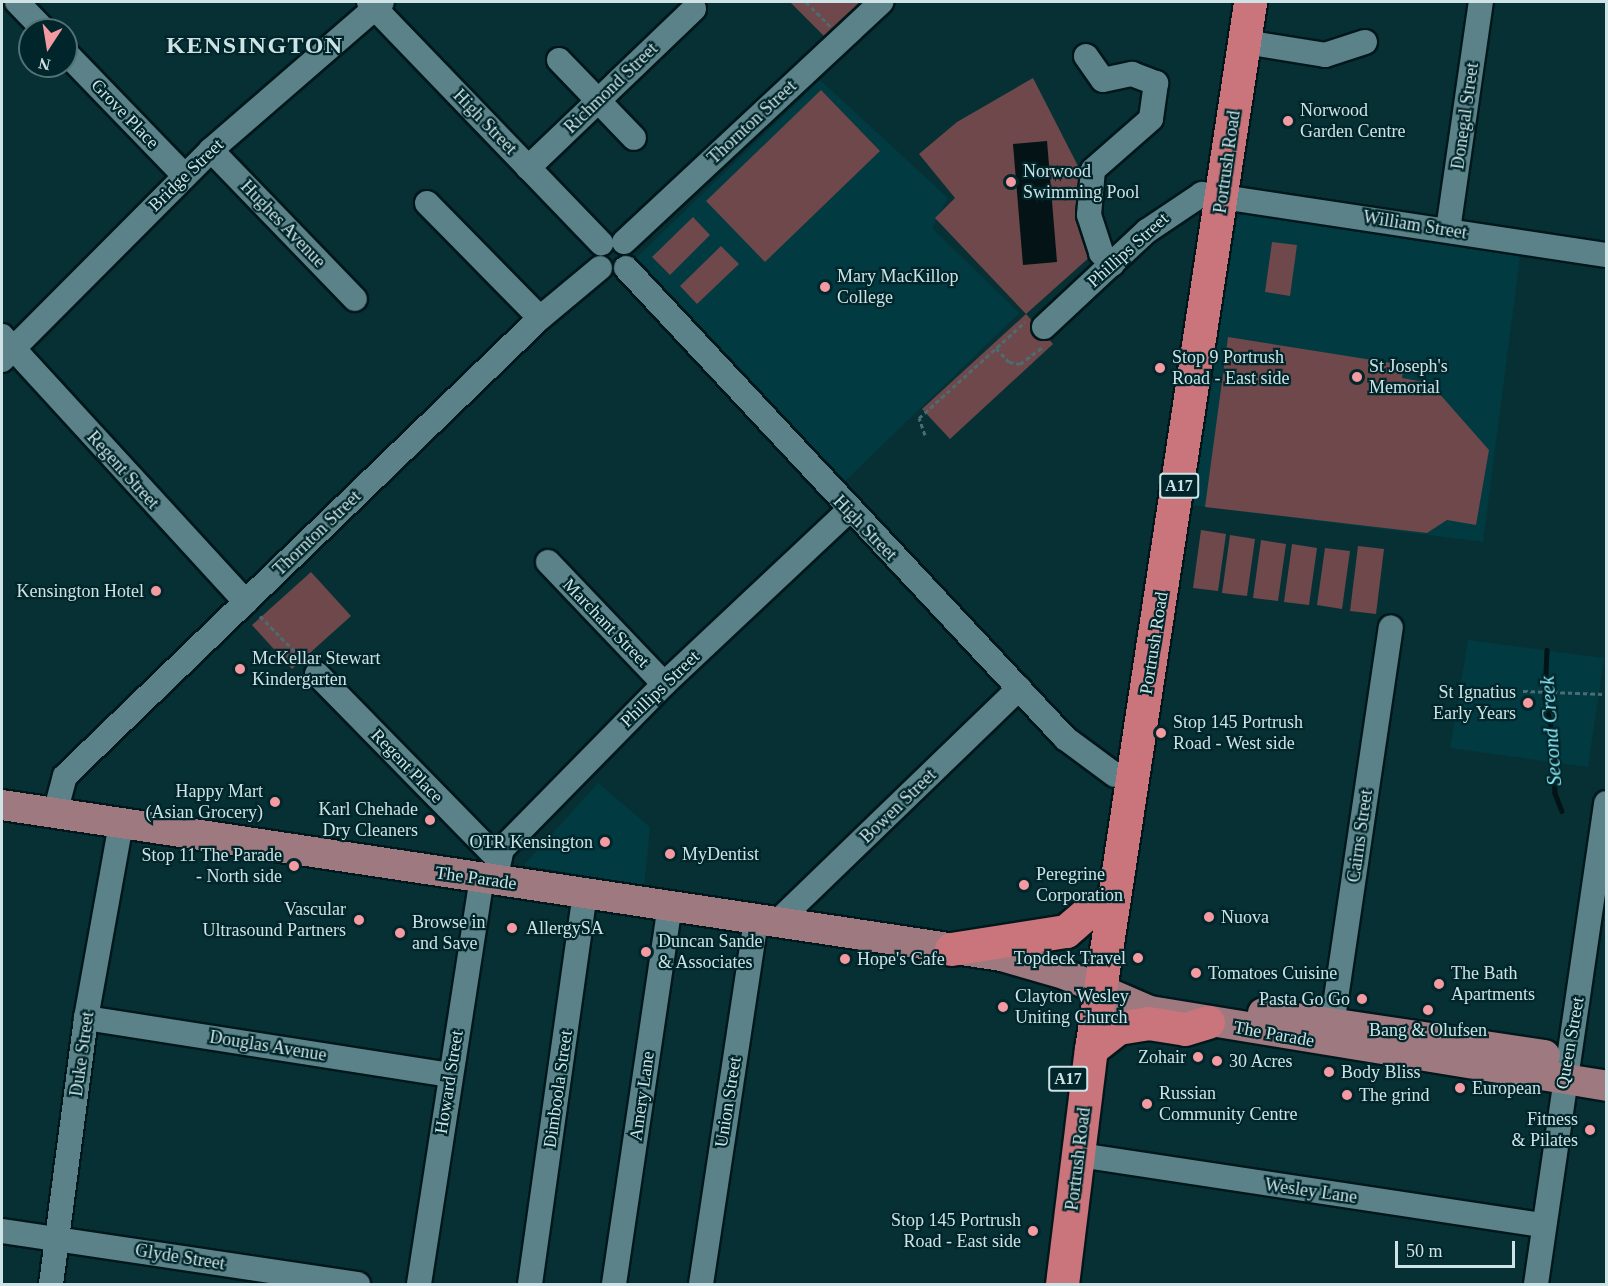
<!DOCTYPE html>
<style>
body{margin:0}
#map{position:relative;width:1608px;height:1286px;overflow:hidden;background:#073035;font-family:"Times New Roman",serif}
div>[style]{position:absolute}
.built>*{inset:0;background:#013a41}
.green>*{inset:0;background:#6e484a}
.water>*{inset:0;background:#031316}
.stream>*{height:4.5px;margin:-2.25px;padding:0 2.25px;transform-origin:2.25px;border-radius:2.25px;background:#031316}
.path>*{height:3px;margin-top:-1.5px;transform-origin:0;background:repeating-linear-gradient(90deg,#4b6d71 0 4.5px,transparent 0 7.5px)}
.roads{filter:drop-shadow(2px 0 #00171b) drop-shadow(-2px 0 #00171b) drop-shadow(0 2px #00171b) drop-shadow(0 -2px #00171b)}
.minor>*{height:24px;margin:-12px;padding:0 12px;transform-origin:12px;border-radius:12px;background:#5b8288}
.major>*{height:30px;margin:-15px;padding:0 15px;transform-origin:15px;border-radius:15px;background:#9e7a80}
.highway>*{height:33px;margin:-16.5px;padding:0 16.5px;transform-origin:16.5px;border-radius:16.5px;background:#ca747b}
.dots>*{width:16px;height:16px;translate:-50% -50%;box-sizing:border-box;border:3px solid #00262b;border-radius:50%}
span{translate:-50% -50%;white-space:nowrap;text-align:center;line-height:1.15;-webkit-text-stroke:4.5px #00262b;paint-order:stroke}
.shield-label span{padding:2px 4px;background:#00262b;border:2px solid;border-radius:4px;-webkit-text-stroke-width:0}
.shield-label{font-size:16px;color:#cee3e5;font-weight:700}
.street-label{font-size:18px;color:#cee3e5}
.poi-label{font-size:18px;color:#cee3e5}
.left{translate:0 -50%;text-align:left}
.right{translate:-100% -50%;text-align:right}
.water-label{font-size:20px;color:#8eebf8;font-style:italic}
.district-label{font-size:24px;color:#cee3e5;font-weight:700;letter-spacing:1.5px}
.frame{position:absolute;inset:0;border:3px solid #cee3e5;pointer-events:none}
.north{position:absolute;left:18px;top:18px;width:60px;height:60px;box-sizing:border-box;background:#00262b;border:2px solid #527275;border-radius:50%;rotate:192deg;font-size:16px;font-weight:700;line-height:24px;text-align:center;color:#cee3e5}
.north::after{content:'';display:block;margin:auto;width:21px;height:27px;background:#f49aa1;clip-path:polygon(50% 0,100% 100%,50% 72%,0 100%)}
.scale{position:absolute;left:1395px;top:1241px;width:120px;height:27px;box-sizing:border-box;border:3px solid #cee3e5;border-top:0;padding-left:8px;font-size:18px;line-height:21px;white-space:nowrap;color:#cee3e5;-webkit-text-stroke:4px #00262b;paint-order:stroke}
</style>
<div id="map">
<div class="built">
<i style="clip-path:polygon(820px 80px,948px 198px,932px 228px,1019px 313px,842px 484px,634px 260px)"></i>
<i style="clip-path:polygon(1244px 213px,1521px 249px,1483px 542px,1192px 505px,1228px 227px)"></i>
<i style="clip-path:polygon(1468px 640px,1604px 658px,1588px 767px,1450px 748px)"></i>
<i style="clip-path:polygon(598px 783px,650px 827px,644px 886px,524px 865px)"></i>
</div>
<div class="green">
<i style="clip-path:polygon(790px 2px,873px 2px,831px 43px)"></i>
<i style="clip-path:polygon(1033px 78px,1078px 166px,1092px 255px,1026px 314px,1053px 344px,950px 439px,922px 409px,1026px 314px,935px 218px,955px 198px,919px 154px,957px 122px)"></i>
<i style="clip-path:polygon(821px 90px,880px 151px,765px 262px,706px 201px)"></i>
<i style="clip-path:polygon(693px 217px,710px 235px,670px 275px,652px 257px)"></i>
<i style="clip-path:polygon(1272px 242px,1297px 245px,1290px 296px,1265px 292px)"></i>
<i style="clip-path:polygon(721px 246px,739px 264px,697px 304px,680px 286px)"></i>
<i style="clip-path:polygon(1228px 337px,1404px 365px,1402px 378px,1430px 383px,1489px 450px,1476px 525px,1447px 520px,1427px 533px,1205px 507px)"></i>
<i style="clip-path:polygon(1201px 530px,1226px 534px,1218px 591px,1193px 588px)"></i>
<i style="clip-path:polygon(1230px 535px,1255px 539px,1247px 596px,1222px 593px)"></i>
<i style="clip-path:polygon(1261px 540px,1286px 544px,1278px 601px,1253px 598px)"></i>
<i style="clip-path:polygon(1292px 544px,1317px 548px,1309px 605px,1284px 602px)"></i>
<i style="clip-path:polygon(1358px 546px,1384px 549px,1376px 614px,1350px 611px)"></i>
<i style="clip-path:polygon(1325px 548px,1350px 551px,1342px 609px,1317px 605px)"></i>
<i style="clip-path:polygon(311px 572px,351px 616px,292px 669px,252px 625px)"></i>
</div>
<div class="water">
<i style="clip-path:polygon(1047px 141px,1057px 262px,1023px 265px,1013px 144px)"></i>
</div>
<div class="stream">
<i style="left:1547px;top:650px;width:48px;rotate:92.4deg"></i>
<i style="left:1545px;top:698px;width:40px;rotate:78deg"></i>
<i style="left:1553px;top:737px;width:56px;rotate:88deg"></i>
<i style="left:1555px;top:793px;width:19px;rotate:69deg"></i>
</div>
<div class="path">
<i style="left:806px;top:2px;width:34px;rotate:45deg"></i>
<i style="left:996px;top:348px;width:19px;rotate:47deg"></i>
<i style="left:1009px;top:362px;width:11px;rotate:10deg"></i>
<i style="left:1020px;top:364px;width:30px;rotate:-37deg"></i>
<i style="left:925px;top:435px;width:18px;rotate:-109deg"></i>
<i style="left:919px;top:418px;width:143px;rotate:-42.2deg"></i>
<i style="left:260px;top:616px;width:63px;rotate:45.6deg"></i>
<i style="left:1523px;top:691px;width:81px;rotate:2.1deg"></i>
</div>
<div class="roads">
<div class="minor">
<i style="left:17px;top:2px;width:39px;rotate:46deg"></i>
<i style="left:369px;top:2px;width:335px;rotate:46.1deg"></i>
<i style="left:1245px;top:42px;width:81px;rotate:9.2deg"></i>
<i style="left:1325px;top:55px;width:42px;rotate:-18deg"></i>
<i style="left:66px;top:53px;width:170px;rotate:46deg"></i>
<i style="left:1086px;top:56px;width:29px;rotate:55deg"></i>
<i style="left:1103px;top:80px;width:30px;rotate:-12deg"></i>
<i style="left:1132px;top:74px;width:26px;rotate:21deg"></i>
<i style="left:1156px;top:83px;width:36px;rotate:98deg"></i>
<i style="left:1151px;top:119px;width:77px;rotate:138.7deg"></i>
<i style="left:1093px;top:170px;width:45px;rotate:95.1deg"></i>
<i style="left:1089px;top:215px;width:40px;rotate:72deg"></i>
<i style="left:1101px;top:253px;width:16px;rotate:45deg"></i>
<i style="left:559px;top:60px;width:108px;rotate:46.1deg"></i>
<i style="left:211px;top:150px;width:207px;rotate:46deg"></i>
<i style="left:528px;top:168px;width:230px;rotate:-43.8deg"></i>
<i style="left:427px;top:203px;width:161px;rotate:45.5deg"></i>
<i style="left:1448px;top:230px;width:230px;rotate:-81.8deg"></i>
<i style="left:624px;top:242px;width:352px;rotate:-43deg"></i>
<i style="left:626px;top:268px;width:643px;rotate:46.95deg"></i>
<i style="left:1065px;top:738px;width:62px;rotate:36.5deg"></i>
<i style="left:1044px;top:327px;width:141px;rotate:-43deg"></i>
<i style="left:1147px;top:231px;width:66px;rotate:-33.9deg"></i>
<i style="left:1202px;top:194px;width:409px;rotate:8.6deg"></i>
<i style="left:2px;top:336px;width:361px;rotate:47.5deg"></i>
<i style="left:2px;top:360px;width:296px;rotate:-45.1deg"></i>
<i style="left:211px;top:150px;width:226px;rotate:-40.9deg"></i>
<i style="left:548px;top:562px;width:168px;rotate:46.4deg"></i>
<i style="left:317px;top:674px;width:257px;rotate:45.6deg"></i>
<i style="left:55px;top:813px;width:38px;rotate:-75deg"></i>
<i style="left:65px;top:776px;width:660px;rotate:-43.96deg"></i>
<i style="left:540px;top:318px;width:78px;rotate:-39.8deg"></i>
<i style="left:495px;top:881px;width:33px;rotate:-78deg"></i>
<i style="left:502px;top:849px;width:231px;rotate:-45.5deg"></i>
<i style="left:664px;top:684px;width:253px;rotate:-43.2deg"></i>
<i style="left:776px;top:923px;width:338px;rotate:-44deg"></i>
<i style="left:86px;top:1018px;width:367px;rotate:8.9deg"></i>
<i style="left:1330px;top:1039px;width:416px;rotate:-81.6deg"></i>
<i style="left:1079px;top:1155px;width:470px;rotate:8.6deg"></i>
<i style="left:2px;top:1231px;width:360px;rotate:8.5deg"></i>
<i style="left:51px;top:1284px;width:268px;rotate:-82.5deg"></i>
<i style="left:86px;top:1018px;width:197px;rotate:-79.8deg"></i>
<i style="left:419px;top:1284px;width:410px;rotate:-81.2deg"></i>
<i style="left:530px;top:1284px;width:394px;rotate:-82deg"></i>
<i style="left:614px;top:1284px;width:381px;rotate:-81.6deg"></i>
<i style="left:701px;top:1284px;width:368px;rotate:-81.4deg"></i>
<i style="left:1536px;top:1284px;width:486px;rotate:-81.7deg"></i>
</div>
<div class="major">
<i style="left:2px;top:805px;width:1011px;rotate:8.59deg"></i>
<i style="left:1002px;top:956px;width:65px;rotate:16.2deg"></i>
<i style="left:1064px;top:974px;width:94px;rotate:23.3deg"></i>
<i style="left:1150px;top:1011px;width:462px;rotate:9.3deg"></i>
<i style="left:1263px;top:1013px;width:285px;rotate:8.5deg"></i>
</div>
<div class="highway">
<i style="left:951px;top:949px;width:116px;rotate:-8.9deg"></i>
<i style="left:1066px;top:931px;width:33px;rotate:-41deg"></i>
<i style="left:1091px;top:1049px;width:34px;rotate:-38deg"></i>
<i style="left:1118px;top:1028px;width:30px;rotate:-9deg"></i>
<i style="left:1148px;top:1023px;width:37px;rotate:9deg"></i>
<i style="left:1185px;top:1029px;width:24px;rotate:-17deg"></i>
<i style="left:1062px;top:1284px;width:237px;rotate:-83deg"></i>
<i style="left:1091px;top:1049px;width:1059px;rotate:-81.36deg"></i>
</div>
</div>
<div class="dots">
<i style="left:1288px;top:121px;background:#f49aa1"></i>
<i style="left:1011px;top:182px;background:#f49aa1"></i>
<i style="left:825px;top:287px;background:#f49aa1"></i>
<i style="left:1160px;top:368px;background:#f49aa1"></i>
<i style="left:1357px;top:377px;background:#f49aa1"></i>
<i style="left:156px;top:591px;background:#f49aa1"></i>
<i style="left:240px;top:669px;background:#f49aa1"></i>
<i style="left:1528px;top:703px;background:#f49aa1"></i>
<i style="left:1161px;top:733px;background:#f49aa1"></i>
<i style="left:275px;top:802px;background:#f49aa1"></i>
<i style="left:430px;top:820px;background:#f49aa1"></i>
<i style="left:605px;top:842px;background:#f49aa1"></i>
<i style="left:670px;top:854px;background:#f49aa1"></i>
<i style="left:294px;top:866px;background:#f49aa1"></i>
<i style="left:1024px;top:885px;background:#f49aa1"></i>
<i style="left:1209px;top:917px;background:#f49aa1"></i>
<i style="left:359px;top:920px;background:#f49aa1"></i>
<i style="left:512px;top:928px;background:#f49aa1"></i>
<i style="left:400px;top:933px;background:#f49aa1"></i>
<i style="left:646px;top:952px;background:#f49aa1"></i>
<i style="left:1138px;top:958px;background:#f49aa1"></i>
<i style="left:845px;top:959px;background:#f49aa1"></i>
<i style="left:1196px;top:973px;background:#f49aa1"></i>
<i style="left:1439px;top:984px;background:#f49aa1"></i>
<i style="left:1362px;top:999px;background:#f49aa1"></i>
<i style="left:1003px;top:1007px;background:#f49aa1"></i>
<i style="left:1428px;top:1010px;background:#f49aa1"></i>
<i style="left:1198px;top:1057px;background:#f49aa1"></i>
<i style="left:1217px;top:1061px;background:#f49aa1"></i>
<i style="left:1329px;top:1072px;background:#f49aa1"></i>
<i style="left:1460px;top:1088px;background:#f49aa1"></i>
<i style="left:1347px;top:1095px;background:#f49aa1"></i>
<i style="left:1147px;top:1104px;background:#f49aa1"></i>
<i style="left:1590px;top:1130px;background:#f49aa1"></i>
<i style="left:1033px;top:1231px;background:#f49aa1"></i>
</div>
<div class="shield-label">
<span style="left:1179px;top:486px">A17</span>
<span style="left:1068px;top:1079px">A17</span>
</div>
<div class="street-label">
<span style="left:611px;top:88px;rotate:-44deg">Richmond Street</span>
<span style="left:125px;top:114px;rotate:46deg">Grove Place</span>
<span style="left:1465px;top:116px;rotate:-82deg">Donegal Street</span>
<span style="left:485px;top:122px;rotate:46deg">High Street</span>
<span style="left:752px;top:122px;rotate:-43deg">Thornton Street</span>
<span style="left:1227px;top:162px;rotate:-82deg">Portrush Road</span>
<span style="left:186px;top:175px;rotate:-44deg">Bridge Street</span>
<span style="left:283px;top:224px;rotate:46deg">Hughes Avenue</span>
<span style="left:1415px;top:225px;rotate:9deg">William Street</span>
<span style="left:1128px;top:250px;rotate:-42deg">Phillips Street</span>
<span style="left:123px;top:470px;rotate:48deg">Regent Street</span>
<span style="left:865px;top:528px;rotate:46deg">High Street</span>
<span style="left:317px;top:533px;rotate:-44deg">Thornton Street</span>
<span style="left:606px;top:623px;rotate:46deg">Marchant Street</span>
<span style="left:1154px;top:643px;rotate:-81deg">Portrush Road</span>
<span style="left:660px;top:689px;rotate:-44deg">Phillips Street</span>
<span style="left:407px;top:766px;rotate:46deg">Regent Place</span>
<span style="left:898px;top:806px;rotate:-44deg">Bowen Street</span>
<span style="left:1360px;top:836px;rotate:-82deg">Cairns Street</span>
<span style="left:476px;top:878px;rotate:8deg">The Parade</span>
<span style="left:1274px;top:1034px;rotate:10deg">The Parade</span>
<span style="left:1570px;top:1043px;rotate:-80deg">Queen Street</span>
<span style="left:268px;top:1046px;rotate:9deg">Douglas Avenue</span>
<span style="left:82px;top:1054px;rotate:-82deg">Duke Street</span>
<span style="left:449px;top:1082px;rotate:-81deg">Howard Street</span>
<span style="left:558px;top:1089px;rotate:-82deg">Dimboola Street</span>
<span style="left:642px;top:1096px;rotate:-82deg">Amery Lane</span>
<span style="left:728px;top:1102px;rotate:-81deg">Union Street</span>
<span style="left:1078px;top:1159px;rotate:-83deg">Portrush Road</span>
<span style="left:1311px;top:1191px;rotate:8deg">Wesley Lane</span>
<span style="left:180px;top:1257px;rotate:9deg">Glyde Street</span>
</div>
<div class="poi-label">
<span class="left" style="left:1300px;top:121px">Norwood<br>Garden Centre</span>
<span class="left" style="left:1023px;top:182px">Norwood<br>Swimming Pool</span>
<span class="left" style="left:837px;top:287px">Mary MacKillop<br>College</span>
<span class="left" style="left:1172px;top:368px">Stop 9 Portrush<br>Road - East side</span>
<span class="left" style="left:1369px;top:377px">St Joseph's<br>Memorial</span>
<span class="right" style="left:144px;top:591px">Kensington Hotel</span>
<span class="left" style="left:252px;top:669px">McKellar Stewart<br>Kindergarten</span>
<span class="right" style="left:1516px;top:703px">St Ignatius<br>Early Years</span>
<span class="left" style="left:1173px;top:733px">Stop 145 Portrush<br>Road - West side</span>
<span class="right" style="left:263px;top:802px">Happy Mart<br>(Asian Grocery)</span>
<span class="right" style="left:418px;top:820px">Karl Chehade<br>Dry Cleaners</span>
<span class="right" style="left:593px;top:842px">OTR Kensington</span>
<span class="left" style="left:682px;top:854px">MyDentist</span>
<span class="right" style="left:282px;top:866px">Stop 11 The Parade<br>- North side</span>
<span class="left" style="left:1036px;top:885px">Peregrine<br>Corporation</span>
<span class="right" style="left:346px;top:920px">Vascular<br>Ultrasound Partners</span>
<span class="left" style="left:1221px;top:917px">Nuova</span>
<span class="left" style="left:412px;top:933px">Browse in<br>and Save</span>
<span class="left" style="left:526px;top:928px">AllergySA</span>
<span class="left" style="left:658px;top:952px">Duncan Sande<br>&amp; Associates</span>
<span class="right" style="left:1126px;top:958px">Topdeck Travel</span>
<span class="left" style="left:857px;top:959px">Hope's Cafe</span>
<span class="left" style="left:1208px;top:973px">Tomatoes Cuisine</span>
<span class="left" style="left:1451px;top:984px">The Bath<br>Apartments</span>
<span class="left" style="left:1015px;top:1007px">Clayton Wesley<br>Uniting Church</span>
<span class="right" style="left:1350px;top:999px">Pasta Go Go</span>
<span style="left:1428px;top:1030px">Bang &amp; Olufsen</span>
<span class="right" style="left:1186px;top:1057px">Zohair</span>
<span class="left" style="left:1229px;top:1061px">30 Acres</span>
<span class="left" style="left:1341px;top:1072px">Body Bliss</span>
<span class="left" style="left:1472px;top:1088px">European</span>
<span class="left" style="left:1159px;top:1104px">Russian<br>Community Centre</span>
<span class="left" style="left:1359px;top:1095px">The grind</span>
<span class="right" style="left:1578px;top:1130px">Fitness<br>&amp; Pilates</span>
<span class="right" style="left:1021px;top:1231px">Stop 145 Portrush<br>Road - East side</span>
</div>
<div class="water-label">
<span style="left:1551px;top:731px;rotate:-94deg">Second Creek</span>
</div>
<div class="district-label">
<span style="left:255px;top:46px">KENSINGTON</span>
</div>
<div class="frame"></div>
<div class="north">N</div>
<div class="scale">50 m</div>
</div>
